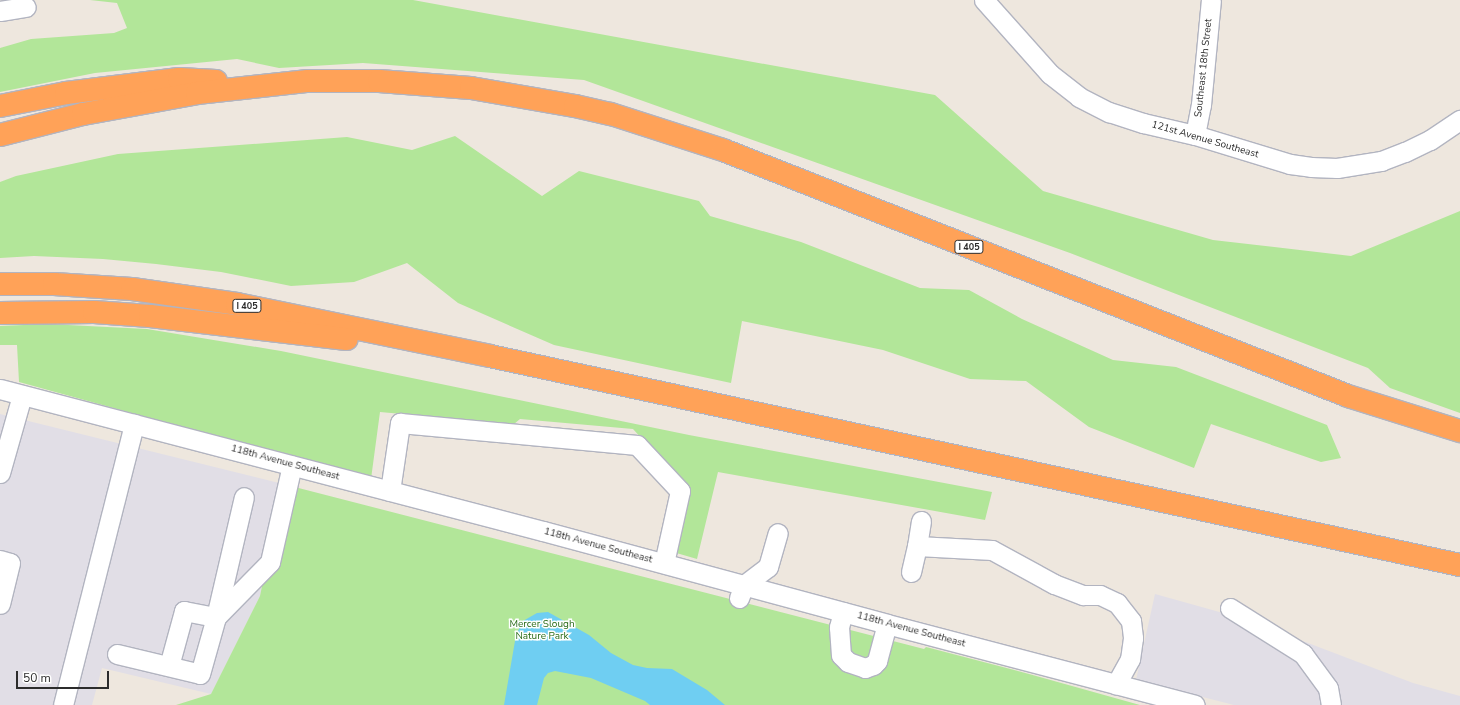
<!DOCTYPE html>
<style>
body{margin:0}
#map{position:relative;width:1460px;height:705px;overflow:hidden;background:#eee7de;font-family:"Nunito Sans",sans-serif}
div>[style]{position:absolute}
.industrial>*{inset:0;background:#e1dee6}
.green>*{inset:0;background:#b2e699}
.water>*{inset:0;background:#6fcef2}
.roads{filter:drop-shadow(1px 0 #b2b4c0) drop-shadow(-1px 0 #b2b4c0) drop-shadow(0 1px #b2b4c0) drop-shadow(0 -1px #b2b4c0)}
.minor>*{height:19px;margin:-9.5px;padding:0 9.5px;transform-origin:9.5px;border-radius:9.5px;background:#fff}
.highway>*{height:22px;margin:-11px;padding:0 11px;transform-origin:11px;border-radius:11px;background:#ffa258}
span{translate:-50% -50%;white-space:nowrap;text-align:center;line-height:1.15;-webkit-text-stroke:3px #fff;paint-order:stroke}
.shield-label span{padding:1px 3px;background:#fff;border:1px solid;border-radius:3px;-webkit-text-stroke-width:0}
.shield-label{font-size:9px;color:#2c2c2c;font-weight:700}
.street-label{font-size:10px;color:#2c2c2c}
.park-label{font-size:10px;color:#296c19}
.scale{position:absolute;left:16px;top:671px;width:93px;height:18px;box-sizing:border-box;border:2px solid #2c2c2c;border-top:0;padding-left:5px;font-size:12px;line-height:14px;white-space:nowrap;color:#2c2c2c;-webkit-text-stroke:3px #fff;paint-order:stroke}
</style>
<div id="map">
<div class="industrial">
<i style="clip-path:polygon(0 414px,283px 484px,260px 596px,211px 694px,102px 668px,92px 705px,0 705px)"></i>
<i style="clip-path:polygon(1155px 594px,1248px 620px,1413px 683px,1460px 696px,1460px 705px,1234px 705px,1136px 680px)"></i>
</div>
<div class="green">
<i style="clip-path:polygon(90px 0,413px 0,935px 95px,1043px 191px,1213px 240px,1351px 256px,1460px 211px,1460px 413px,1390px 388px,1368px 368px,1070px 253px,584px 80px,363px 63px,279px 68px,237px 59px,95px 73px,0 92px,0 48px,31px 39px,114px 33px,127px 28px,117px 3px)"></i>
<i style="clip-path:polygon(455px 136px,542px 196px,579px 171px,699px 201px,710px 216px,801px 242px,920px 288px,969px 290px,1022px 319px,1113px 360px,1176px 367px,1327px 425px,1341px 458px,1321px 462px,1211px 424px,1194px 468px,1089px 427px,1026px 381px,970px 379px,883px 350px,742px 321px,731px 383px,554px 345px,458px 303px,407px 263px,354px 282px,291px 286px,221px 272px,156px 264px,103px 259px,34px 256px,0 258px,0 182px,16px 176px,118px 154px,347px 137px,412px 150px)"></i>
<i style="clip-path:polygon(48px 324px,147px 329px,281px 351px,689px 435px,992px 492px,985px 520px,718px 472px,697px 559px,673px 552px,687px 488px,633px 429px,520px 419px,514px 424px,380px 412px,371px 479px,19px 382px,17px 345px,0 345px,0 326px)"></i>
<i style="clip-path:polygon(283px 484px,924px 649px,926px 647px,1029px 674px,1140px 705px,176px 705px,211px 694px,260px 596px)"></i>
</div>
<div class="water">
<i style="clip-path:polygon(548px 612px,589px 635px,611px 653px,633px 665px,647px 668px,672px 669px,707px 690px,725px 705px,650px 705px,645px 701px,591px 678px,555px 671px,548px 673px,544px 678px,537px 705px,504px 705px,516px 635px,523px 621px,537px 613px)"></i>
</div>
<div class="roads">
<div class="minor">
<i style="left:984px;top:0;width:99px;rotate:48.3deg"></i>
<i style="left:1050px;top:74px;width:37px;rotate:38deg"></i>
<i style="left:1079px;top:97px;width:34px;rotate:27deg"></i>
<i style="left:1109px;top:112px;width:36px;rotate:18deg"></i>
<i style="left:1143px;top:123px;width:53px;rotate:13deg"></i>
<i style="left:1195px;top:135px;width:99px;rotate:17deg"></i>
<i style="left:1290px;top:164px;width:21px;rotate:8deg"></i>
<i style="left:1311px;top:167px;width:26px;rotate:2deg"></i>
<i style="left:1337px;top:168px;width:45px;rotate:-9deg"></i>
<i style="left:1381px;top:161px;width:26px;rotate:-21deg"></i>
<i style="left:1405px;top:152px;width:28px;rotate:-26deg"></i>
<i style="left:1430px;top:140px;width:36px;rotate:-34deg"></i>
<i style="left:0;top:11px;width:26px;rotate:-9deg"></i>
<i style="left:1195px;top:135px;width:31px;rotate:-79deg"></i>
<i style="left:1201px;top:105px;width:105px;rotate:-84.6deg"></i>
<i style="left:0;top:389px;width:561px;rotate:14.66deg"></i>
<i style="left:543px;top:531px;width:356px;rotate:15.1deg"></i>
<i style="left:887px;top:624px;width:318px;rotate:14.7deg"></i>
<i style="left:0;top:473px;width:81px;rotate:-74.2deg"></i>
<i style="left:390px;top:491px;width:69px;rotate:-81.6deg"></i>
<i style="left:400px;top:423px;width:238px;rotate:5.3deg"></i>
<i style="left:637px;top:445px;width:63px;rotate:46.9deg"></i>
<i style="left:680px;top:491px;width:74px;rotate:102.5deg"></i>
<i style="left:921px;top:521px;width:25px;rotate:99deg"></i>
<i style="left:917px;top:546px;width:75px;rotate:3.1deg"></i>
<i style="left:992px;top:550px;width:71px;rotate:28.7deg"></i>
<i style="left:1054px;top:584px;width:31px;rotate:21deg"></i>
<i style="left:1083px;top:595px;width:17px"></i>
<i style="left:1100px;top:595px;width:19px;rotate:25deg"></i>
<i style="left:1117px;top:603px;width:23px;rotate:52deg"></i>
<i style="left:1131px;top:621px;width:17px;rotate:83deg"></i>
<i style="left:1133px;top:638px;width:21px;rotate:98deg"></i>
<i style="left:1130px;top:659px;width:29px;rotate:119deg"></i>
<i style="left:0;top:560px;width:10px;rotate:17deg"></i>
<i style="left:10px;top:563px;width:42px;rotate:103.7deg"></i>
<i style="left:911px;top:572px;width:27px;rotate:-77deg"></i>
<i style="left:739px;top:598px;width:14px;rotate:-69deg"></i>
<i style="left:744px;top:585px;width:30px;rotate:-37deg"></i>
<i style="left:768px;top:567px;width:35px;rotate:-74deg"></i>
<i style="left:1230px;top:608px;width:86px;rotate:32.2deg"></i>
<i style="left:1303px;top:654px;width:42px;rotate:53.7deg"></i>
<i style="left:1328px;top:688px;width:17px;rotate:80deg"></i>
<i style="left:843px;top:612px;width:16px;rotate:105deg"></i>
<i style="left:839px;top:627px;width:28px;rotate:86deg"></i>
<i style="left:841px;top:655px;width:10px;rotate:45deg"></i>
<i style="left:848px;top:662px;width:18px;rotate:19deg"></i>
<i style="left:865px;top:668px;width:9px;rotate:-21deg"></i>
<i style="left:873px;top:665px;width:6px;rotate:-45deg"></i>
<i style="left:877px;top:661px;width:38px;rotate:-75deg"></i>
<i style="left:117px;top:654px;width:85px;rotate:13.5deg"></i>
<i style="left:200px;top:674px;width:59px;rotate:-74.3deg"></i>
<i style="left:216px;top:617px;width:77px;rotate:-45.5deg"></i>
<i style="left:270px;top:562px;width:99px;rotate:-77.2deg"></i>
<i style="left:169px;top:666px;width:57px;rotate:-74.7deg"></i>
<i style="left:184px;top:611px;width:33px;rotate:11deg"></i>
<i style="left:216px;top:617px;width:123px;rotate:-76.9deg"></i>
<i style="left:63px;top:705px;width:290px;rotate:-75.8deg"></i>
</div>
<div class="highway">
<i style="left:0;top:106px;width:67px;rotate:-11.1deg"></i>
<i style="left:66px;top:93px;width:114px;rotate:-7.1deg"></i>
<i style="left:179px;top:79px;width:37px;rotate:3deg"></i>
<i style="left:0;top:135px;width:86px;rotate:-14.2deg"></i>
<i style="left:83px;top:114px;width:116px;rotate:-10.4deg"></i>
<i style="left:197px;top:93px;width:112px;rotate:-6.2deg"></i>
<i style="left:308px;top:81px;width:71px"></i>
<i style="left:379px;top:81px;width:92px;rotate:4.4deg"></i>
<i style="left:471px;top:88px;width:106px;rotate:9.8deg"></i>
<i style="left:575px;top:106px;width:37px;rotate:13deg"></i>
<i style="left:611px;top:114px;width:118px;rotate:17.8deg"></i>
<i style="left:723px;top:150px;width:672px;rotate:21.48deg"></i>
<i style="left:1348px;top:396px;width:117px;rotate:17.4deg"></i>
<i style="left:0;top:284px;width:54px"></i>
<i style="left:54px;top:284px;width:78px;rotate:3.7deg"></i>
<i style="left:132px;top:289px;width:106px;rotate:8.1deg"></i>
<i style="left:237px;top:304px;width:258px;rotate:11.6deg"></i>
<i style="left:490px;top:356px;width:992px;rotate:12.16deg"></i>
<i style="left:0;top:313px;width:94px;rotate:-0.6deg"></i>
<i style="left:94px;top:312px;width:56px;rotate:4.1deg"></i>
<i style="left:150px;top:316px;width:198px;rotate:6.7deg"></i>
</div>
</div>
<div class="shield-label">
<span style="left:969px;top:247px">I 405</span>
<span style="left:247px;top:306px">I 405</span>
</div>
<div class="street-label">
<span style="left:1204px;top:68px;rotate:-84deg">Southeast 18th Street</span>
<span style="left:1205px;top:140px;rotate:16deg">121st Avenue Southeast</span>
<span style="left:285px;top:463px;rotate:15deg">118th Avenue Southeast</span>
<span style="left:598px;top:546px;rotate:15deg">118th Avenue Southeast</span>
<span style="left:911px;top:630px;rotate:15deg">118th Avenue Southeast</span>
</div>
<div class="park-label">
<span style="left:542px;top:630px">Mercer Slough<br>Nature Park</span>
</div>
<div class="scale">50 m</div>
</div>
